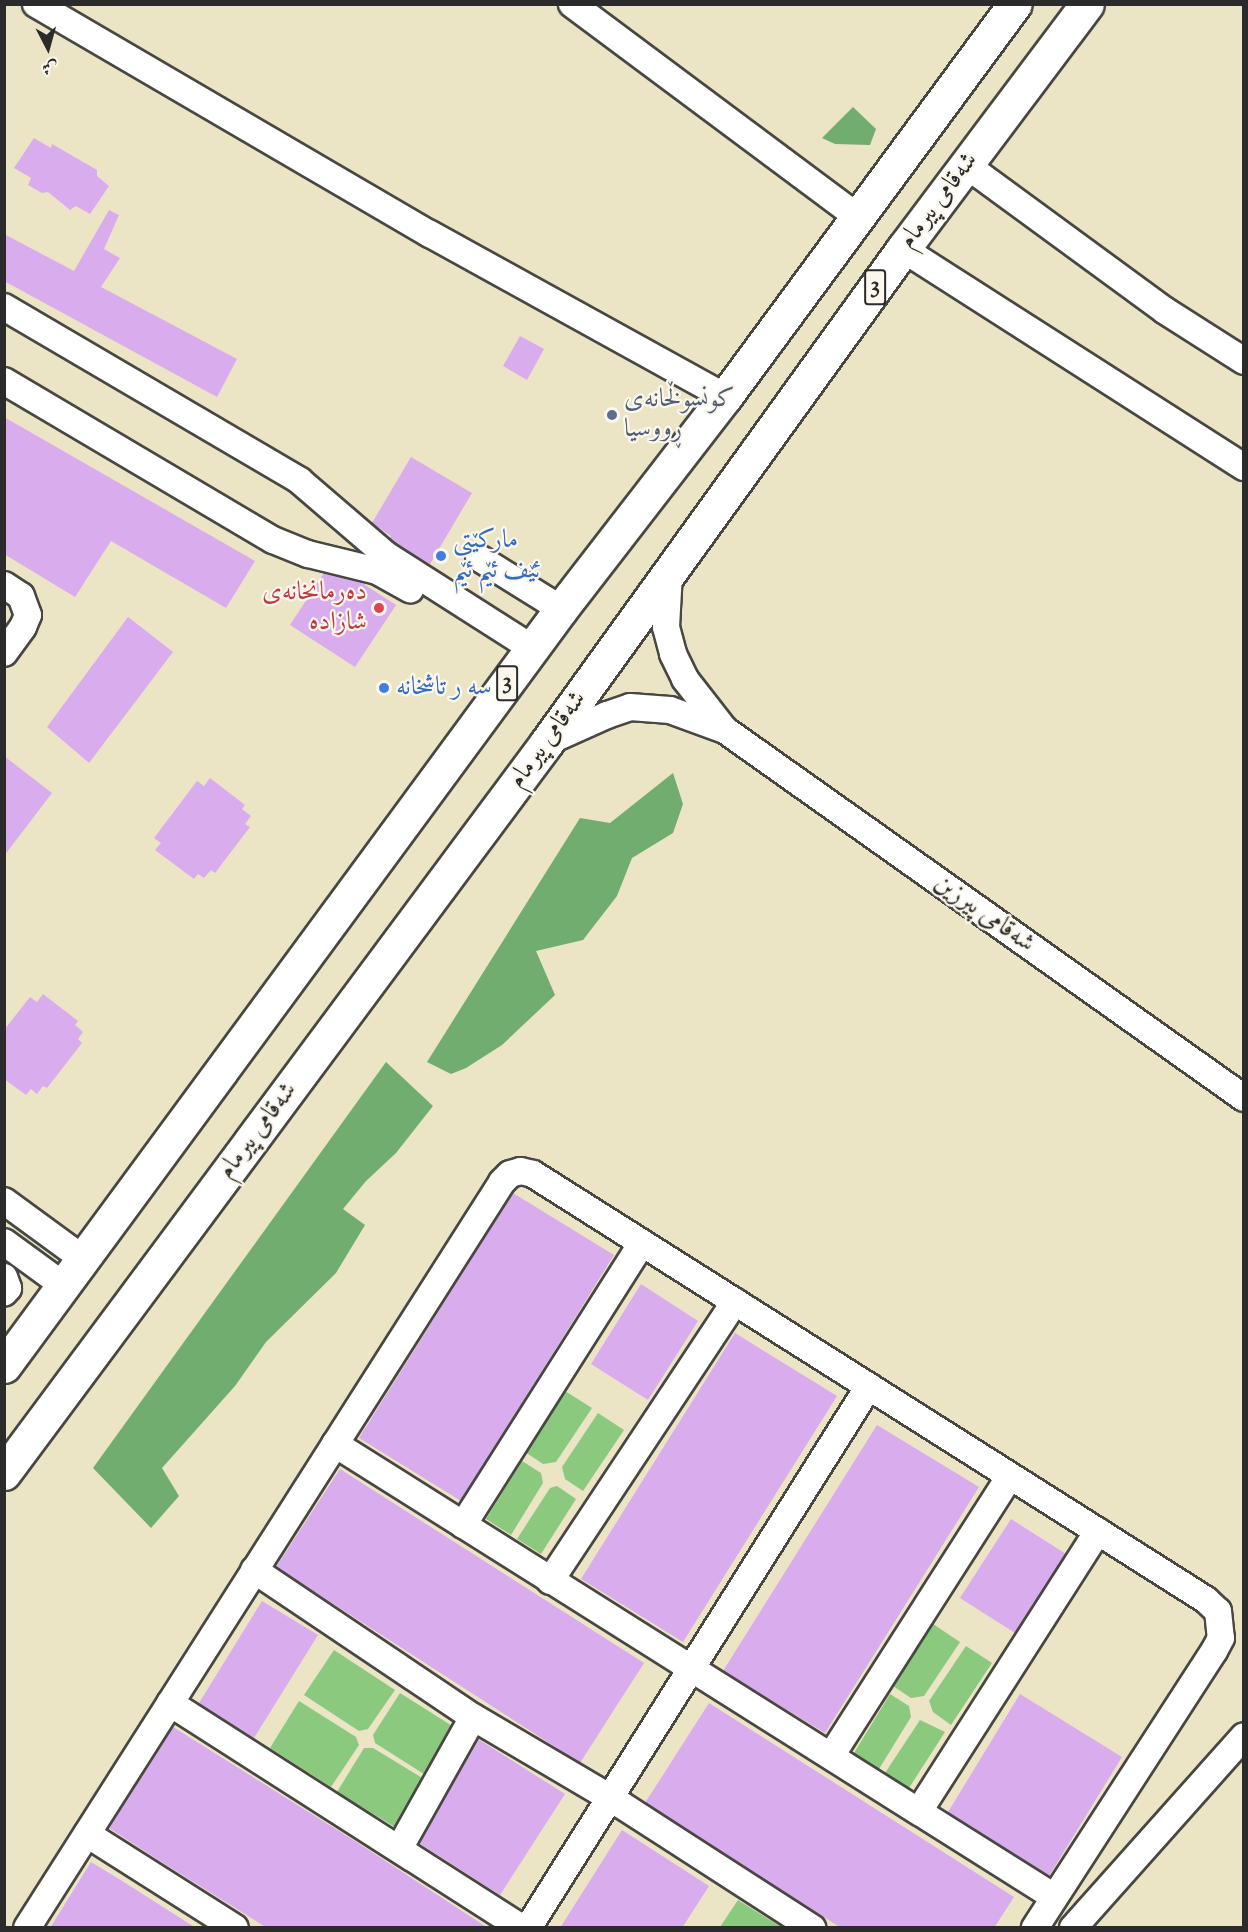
<!DOCTYPE html>
<meta charset="utf-8">
<style>
body{margin:0}
#map{position:relative;width:1248px;height:1932px;overflow:hidden;background:#ebe5c6;font-family:"Sorts Mill Goudy",Amiri,serif}
div>[style]{position:absolute}
.green>*{inset:0;background:#8bc97f}
.forest>*{inset:0;background:#70ad6e}
.building>*{inset:0;background:#d9aced}
.roads{filter:drop-shadow(2px 0 #484742) drop-shadow(-2px 0 #484742) drop-shadow(0 2px #484742) drop-shadow(0 -2px #484742)}
.minor>*{height:26px;margin:-13px;padding:0 13px;transform-origin:13px;border-radius:13px;background:#fff}
.highway>*{height:33px;margin:-16.5px;padding:0 16.5px;transform-origin:16.5px;border-radius:16.5px;background:#fff}
.dots>*{width:16px;height:16px;translate:-50% -50%;box-sizing:border-box;border:3px solid #fbf7ec;border-radius:50%}
span{translate:-50% -50%;white-space:nowrap;text-align:center;line-height:1.15;-webkit-text-stroke:4.5px #fbf7ec;paint-order:stroke}
.shield-label span{padding:2px 4px;background:#fbf7ec;border:2px solid;border-radius:4px;-webkit-text-stroke-width:0}
.shield-label{font-size:24px;color:#2b2b2b;font-weight:700}
.street-label{font-size:26px;color:#2b2b2b}
.service-label{font-size:26px;color:#4e5e75}
.left{translate:0 -50%;text-align:left}
.shop-label{font-size:26px;color:#366cbe}
.health-label{font-size:26px;color:#be3a42}
.right{translate:-100% -50%;text-align:right}
.frame{position:absolute;inset:0;border:6px solid #2b2b2b;pointer-events:none}
.north{position:absolute;left:18px;top:18px;width:60px;height:60px;-webkit-text-stroke:4px #fbf7ec;paint-order:stroke;rotate:174deg;font-size:16px;font-weight:700;line-height:24px;text-align:center;color:#2b2b2b}
.north::after{content:'';display:block;margin:auto;width:21px;height:27px;background:#2b2b2b;clip-path:polygon(50% 0,100% 100%,50% 72%,0 100%)}
</style>
<div id="map">
<div class="green">
<i style="clip-path:polygon(565px 1391px,592px 1408px,556px 1462px,543px 1464px,525px 1452px)"></i>
<i style="clip-path:polygon(598px 1413px,624px 1430px,583px 1491px,565px 1479px,562px 1467px)"></i>
<i style="clip-path:polygon(522px 1461px,541px 1473px,543px 1483px,511px 1535px,486px 1519px)"></i>
<i style="clip-path:polygon(557px 1486px,576px 1499px,541px 1554px,517px 1539px,550px 1488px)"></i>
<i style="clip-path:polygon(933px 1624px,960px 1642px,924px 1696px,911px 1698px,893px 1686px)"></i>
<i style="clip-path:polygon(966px 1646px,992px 1663px,951px 1725px,933px 1712px,929px 1701px)"></i>
<i style="clip-path:polygon(334px 1650px,395px 1690px,368px 1729px,359px 1731px,304px 1695px)"></i>
<i style="clip-path:polygon(400px 1693px,457px 1729px,427px 1776px,375px 1743px,373px 1735px)"></i>
<i style="clip-path:polygon(890px 1694px,909px 1706px,911px 1717px,879px 1769px,854px 1753px)"></i>
<i style="clip-path:polygon(299px 1701px,356px 1737px,359px 1745px,331px 1787px,270px 1748px)"></i>
<i style="clip-path:polygon(920px 1720px,945px 1732px,909px 1788px,885px 1773px)"></i>
<i style="clip-path:polygon(364px 1748px,373px 1748px,424px 1779px,395px 1827px,337px 1792px)"></i>
<i style="clip-path:polygon(738px 1900px,781px 1927px,720px 1927px)"></i>
</div>
<div class="forest">
<i style="clip-path:polygon(853px 107px,876px 129px,870px 145px,835px 144px,822px 138px)"></i>
<i style="clip-path:polygon(673px 773px,683px 804px,673px 833px,632px 858px,617px 896px,583px 940px,536px 951px,555px 995px,502px 1045px,466px 1068px,451px 1074px,427px 1062px,580px 818px,610px 823px)"></i>
<i style="clip-path:polygon(386px 1062px,433px 1106px,396px 1153px,366px 1181px,343px 1209px,365px 1225px,336px 1273px,266px 1342px,235px 1386px,162px 1468px,179px 1496px,151px 1528px,93px 1468px)"></i>
</div>
<div class="building">
<i style="clip-path:polygon(34px 138px,51px 148px,52px 144px,97px 170px,97px 176px,109px 186px,90px 214px,76px 206px,70px 210px,48px 192px,42px 193px,28px 185px,31px 178px,14px 168px)"></i>
<i style="clip-path:polygon(109px 210px,119px 215px,104px 249px,120px 258px,101px 287px,237px 359px,217px 397px,4px 281px,4px 234px,74px 271px)"></i>
<i style="clip-path:polygon(520px 336px,544px 349px,527px 380px,503px 366px)"></i>
<i style="clip-path:polygon(4px 417px,255px 561px,226px 608px,111px 541px,75px 597px,4px 554px)"></i>
<i style="clip-path:polygon(411px 457px,472px 493px,430px 564px,395px 543px,390px 538px,391px 536px,372px 523px)"></i>
<i style="clip-path:polygon(324px 573px,362px 583px,396px 605px,355px 667px,290px 625px)"></i>
<i style="clip-path:polygon(128px 617px,173px 652px,89px 763px,47px 727px)"></i>
<i style="clip-path:polygon(4px 756px,52px 793px,4px 856px)"></i>
<i style="clip-path:polygon(210px 778px,245px 805px,242px 809px,251px 816px,245px 824px,250px 827px,215px 873px,211px 870px,204px 878px,198px 874px,194px 879px,155px 850px,161px 843px,154px 838px,197px 781px,204px 786px)"></i>
<i style="clip-path:polygon(43px 994px,78px 1021px,75px 1025px,83px 1032px,78px 1039px,82px 1043px,47px 1088px,43px 1086px,37px 1094px,31px 1089px,26px 1095px,4px 1079px,4px 1030px,30px 997px,37px 1002px)"></i>
<i style="clip-path:polygon(513px 1193px,614px 1255px,461px 1501px,359px 1438px)"></i>
<i style="clip-path:polygon(641px 1284px,698px 1321px,648px 1400px,591px 1364px)"></i>
<i style="clip-path:polygon(735px 1333px,837px 1396px,683px 1642px,581px 1579px)"></i>
<i style="clip-path:polygon(877px 1425px,979px 1487px,825px 1733px,723px 1671px)"></i>
<i style="clip-path:polygon(340px 1469px,644px 1663px,580px 1763px,276px 1567px)"></i>
<i style="clip-path:polygon(1011px 1519px,1066px 1554px,1015px 1633px,960px 1598px)"></i>
<i style="clip-path:polygon(262px 1601px,318px 1635px,254px 1738px,199px 1703px)"></i>
<i style="clip-path:polygon(1020px 1694px,1122px 1757px,1049px 1876px,948px 1812px)"></i>
<i style="clip-path:polygon(709px 1703px,1014px 1897px,994px 1928px,841px 1928px,645px 1803px)"></i>
<i style="clip-path:polygon(173px 1727px,358px 1843px,488px 1928px,267px 1928px,160px 1861px,109px 1828px)"></i>
<i style="clip-path:polygon(478px 1739px,565px 1794px,500px 1895px,419px 1843px)"></i>
<i style="clip-path:polygon(622px 1830px,709px 1886px,682px 1928px,560px 1928px)"></i>
<i style="clip-path:polygon(91px 1862px,119px 1879px,196px 1928px,50px 1928px)"></i>
</div>
<div class="roads">
<div class="minor">
<i style="left:36px;top:4px;width:456px;rotate:30.3deg"></i>
<i style="left:430px;top:234px;width:337px;rotate:28.9deg"></i>
<i style="left:572px;top:4px;width:357px;rotate:36.7deg"></i>
<i style="left:966px;top:165px;width:245px;rotate:36.2deg"></i>
<i style="left:1164px;top:310px;width:95px;rotate:32.5deg"></i>
<i style="left:903px;top:249px;width:405px;rotate:32.6deg"></i>
<i style="left:4px;top:307px;width:343px;rotate:30.4deg"></i>
<i style="left:300px;top:481px;width:113px;rotate:40.7deg"></i>
<i style="left:386px;top:555px;width:173px;rotate:32.5deg"></i>
<i style="left:4px;top:381px;width:312px;rotate:30.6deg"></i>
<i style="left:273px;top:540px;width:38px;rotate:22deg"></i>
<i style="left:308px;top:554px;width:71px;rotate:13.8deg"></i>
<i style="left:377px;top:571px;width:38px;rotate:29deg"></i>
<i style="left:479px;top:558px;width:97px;rotate:31.9deg"></i>
<i style="left:669px;top:573px;width:54px;rotate:93.2deg"></i>
<i style="left:666px;top:627px;width:28px;rotate:75deg"></i>
<i style="left:673px;top:654px;width:28px;rotate:64deg"></i>
<i style="left:685px;top:679px;width:63px;rotate:52deg"></i>
<i style="left:4px;top:585px;width:20px;rotate:33deg"></i>
<i style="left:21px;top:596px;width:20px;rotate:70deg"></i>
<i style="left:28px;top:615px;width:13px;rotate:113deg"></i>
<i style="left:23px;top:627px;width:32px;rotate:126deg"></i>
<i style="left:547px;top:742px;width:66px;rotate:-24.2deg"></i>
<i style="left:607px;top:715px;width:24px;rotate:-19deg"></i>
<i style="left:630px;top:707px;width:40px;rotate:4.3deg"></i>
<i style="left:670px;top:710px;width:59px;rotate:20deg"></i>
<i style="left:725px;top:730px;width:636px;rotate:35.34deg"></i>
<i style="left:4px;top:1201px;width:97px;rotate:36.2deg"></i>
<i style="left:4px;top:1242px;width:73px;rotate:36.1deg"></i>
<i style="left:4px;top:1277px;width:12px;rotate:70deg"></i>
<i style="left:8px;top:1288px;width:6px;rotate:129deg"></i>
<i style="left:335px;top:1444px;width:850px;rotate:32.21deg"></i>
<i style="left:463px;top:1525px;width:334px;rotate:-57.6deg"></i>
<i style="left:254px;top:1570px;width:264px;rotate:33.9deg"></i>
<i style="left:473px;top:1717px;width:158px;rotate:30.5deg"></i>
<i style="left:609px;top:1797px;width:242px;rotate:32.8deg"></i>
<i style="left:550px;top:1581px;width:335px;rotate:-56.5deg"></i>
<i style="left:170px;top:1703px;width:418px;rotate:32.6deg"></i>
<i style="left:831px;top:1756px;width:332px;rotate:-57.4deg"></i>
<i style="left:919px;top:1811px;width:332px;rotate:-57.4deg"></i>
<i style="left:87px;top:1834px;width:175px;rotate:32.4deg"></i>
<i style="left:399px;top:1849px;width:151px;rotate:-60.7deg"></i>
<i style="left:27px;top:1928px;width:884px;rotate:-57.51deg"></i>
<i style="left:502px;top:1182px;width:11px;rotate:-45deg"></i>
<i style="left:510px;top:1174px;width:11px;rotate:-15deg"></i>
<i style="left:521px;top:1171px;width:12px;rotate:14deg"></i>
<i style="left:533px;top:1174px;width:796px;rotate:32.33deg"></i>
<i style="left:1206px;top:1600px;width:16px;rotate:43deg"></i>
<i style="left:1218px;top:1611px;width:27px;rotate:84deg"></i>
<i style="left:1221px;top:1638px;width:15px;rotate:118deg"></i>
<i style="left:1214px;top:1651px;width:330px;rotate:122.9deg"></i>
<i style="left:528px;top:1928px;width:640px;rotate:-57.82deg"></i>
<i style="left:1073px;top:1928px;width:257px;rotate:-48.3deg"></i>
</div>
<div class="highway">
<i style="left:4px;top:1366px;width:940px;rotate:-53.65deg"></i>
<i style="left:561px;top:609px;width:268px;rotate:-52.3deg"></i>
<i style="left:725px;top:397px;width:488px;rotate:-53.6deg"></i>
<i style="left:4px;top:1473px;width:911px;rotate:-53.39deg"></i>
<i style="left:547px;top:742px;width:608px;rotate:-54.17deg"></i>
<i style="left:903px;top:249px;width:306px;rotate:-53.1deg"></i>
</div>
</div>
<div class="dots">
<i style="left:612px;top:415px;background:#5c6f8a"></i>
<i style="left:441px;top:556px;background:#3f7fe0"></i>
<i style="left:379px;top:608px;background:#e0444e"></i>
<i style="left:384px;top:688px;background:#3f7fe0"></i>
</div>
<div class="shield-label">
<span style="left:875px;top:287px">3</span>
<span style="left:507px;top:683px">3</span>
</div>
<div class="street-label">
<span style="left:939px;top:201px;rotate:-53deg">شەقامی پیرمام</span>
<span style="left:548px;top:740px;rotate:-54deg">شەقامی پیرمام</span>
<span style="left:984px;top:914px;rotate:35deg">شەقامی پیرزین</span>
<span style="left:258px;top:1131px;rotate:-53deg">شەقامی پیرمام</span>
</div>
<div class="service-label">
<span class="left" style="left:624px;top:415px">کونسوڵخانەی<br>ڕووسیا</span>
</div>
<div class="shop-label">
<span class="left" style="left:453px;top:556px">مارکێتی<br>ئێف ئێم ئێم</span>
<span class="left" style="left:396px;top:688px">سه ر تاشخانه</span>
</div>
<div class="health-label">
<span class="right" style="left:367px;top:608px">دەرمانخانەی<br>شازادە</span>
</div>
<div class="frame"></div>
<div class="north">ش</div>
</div>
